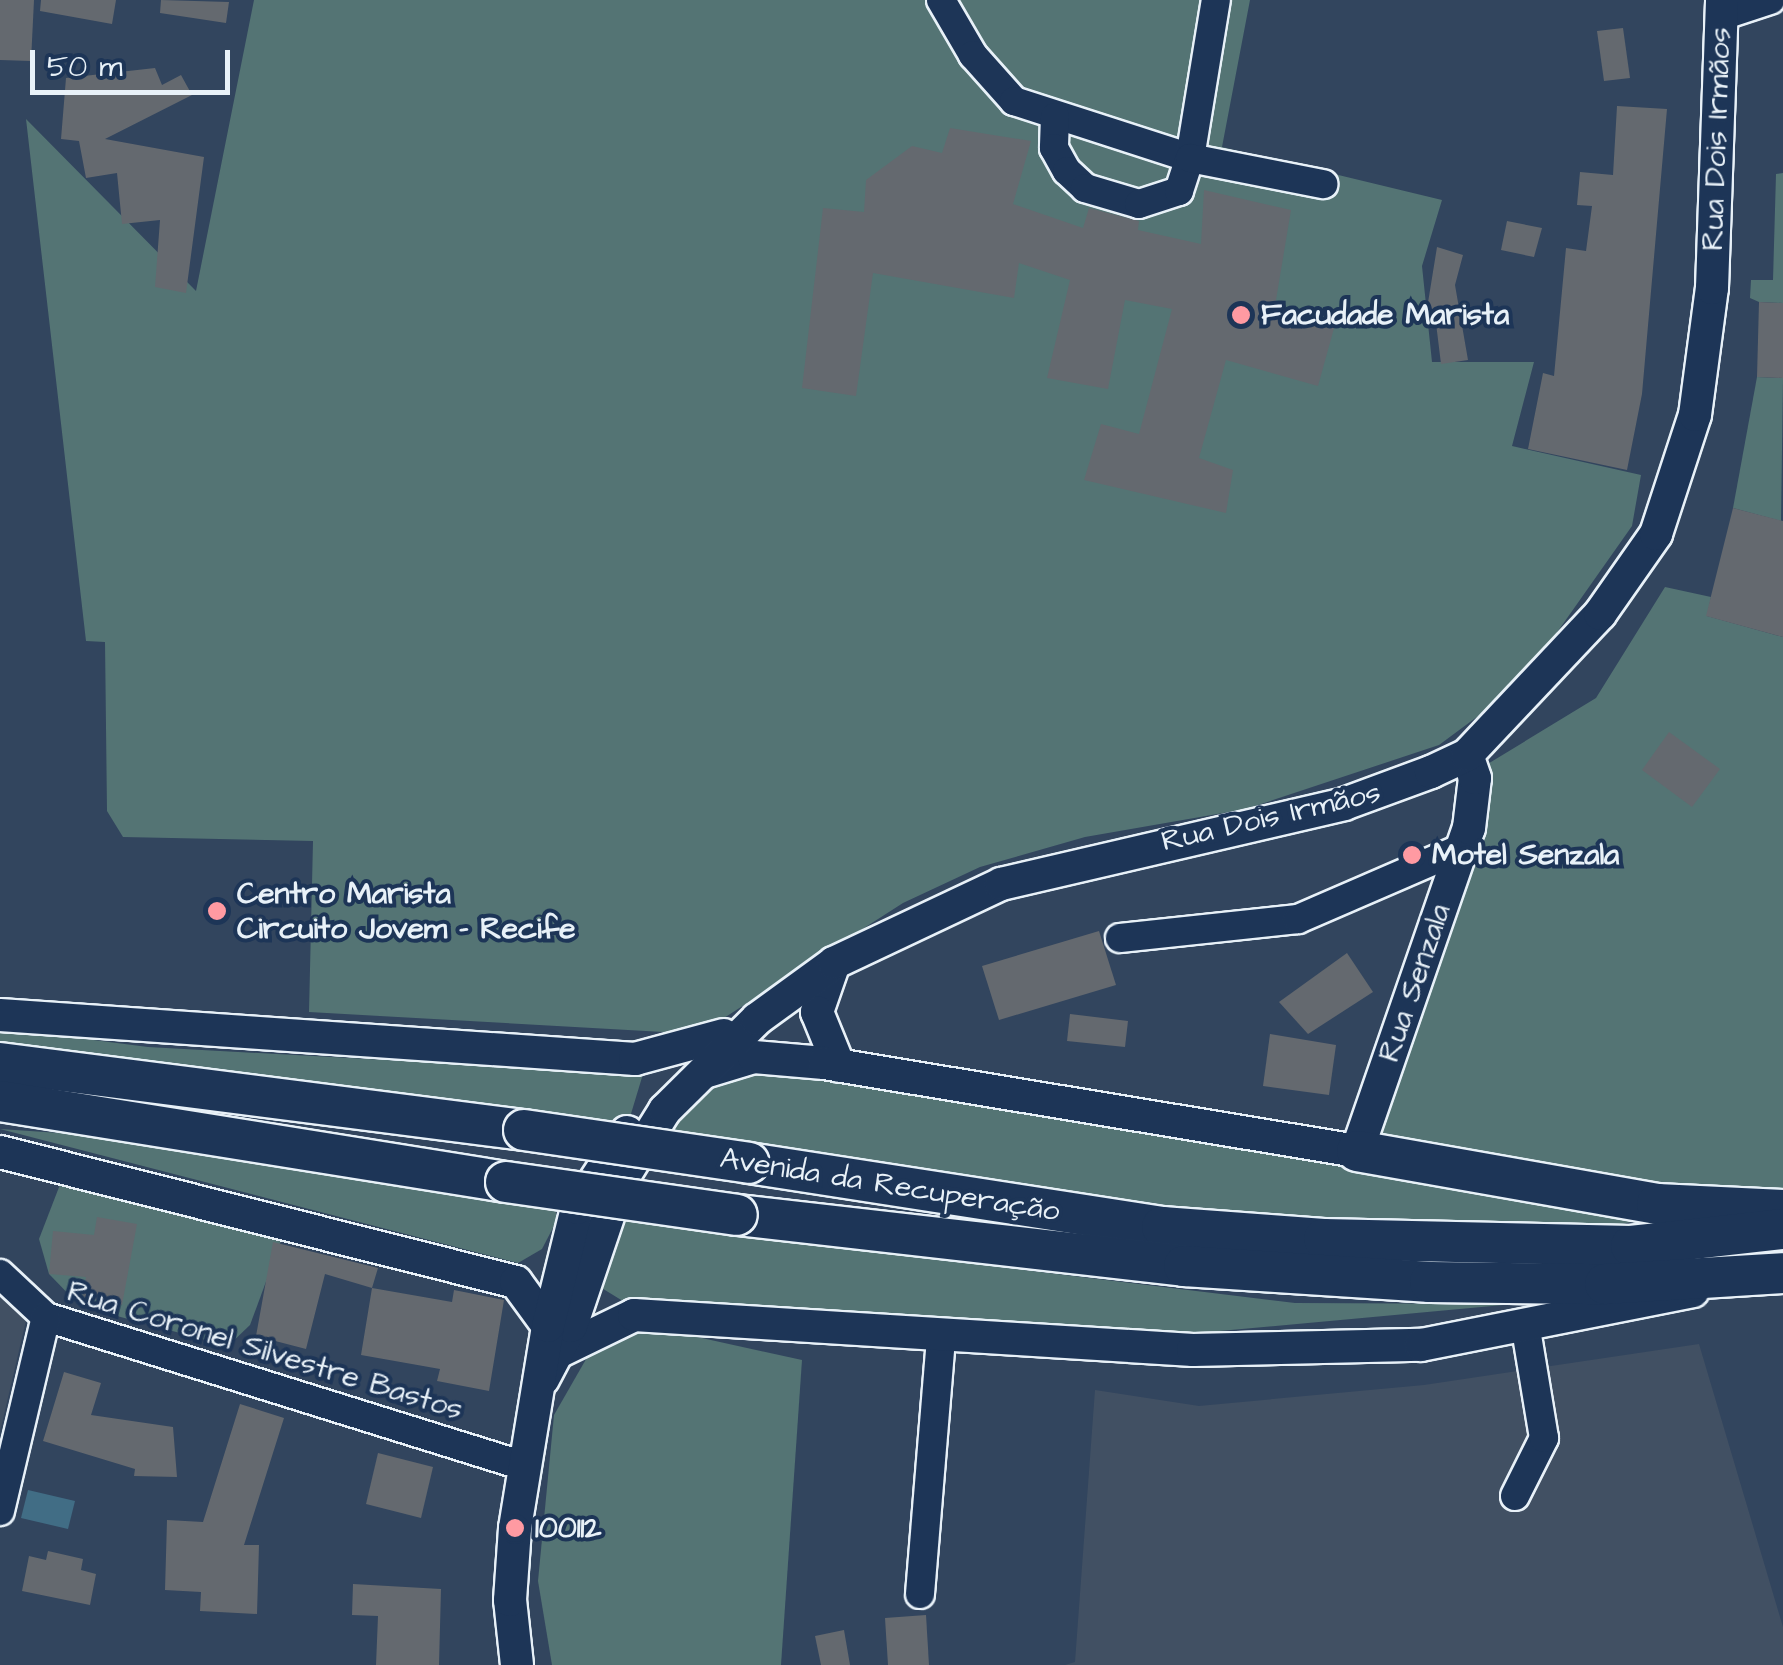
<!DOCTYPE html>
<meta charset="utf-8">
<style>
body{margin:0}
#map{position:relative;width:1783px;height:1665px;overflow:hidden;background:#32455e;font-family:"Architects Daughter",sans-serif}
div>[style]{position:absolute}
.built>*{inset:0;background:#415063}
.green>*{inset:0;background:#547474}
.water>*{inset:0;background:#416d85}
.building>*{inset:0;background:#64696f}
.roads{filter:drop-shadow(2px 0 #e8f1f8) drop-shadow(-2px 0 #e8f1f8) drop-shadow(0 2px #e8f1f8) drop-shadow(0 -2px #e8f1f8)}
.minor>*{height:28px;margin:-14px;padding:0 14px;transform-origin:14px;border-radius:14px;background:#1d3557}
.major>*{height:32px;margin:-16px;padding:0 16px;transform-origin:16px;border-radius:16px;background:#1d3557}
.highway>*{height:40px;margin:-20px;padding:0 20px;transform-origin:20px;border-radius:20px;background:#1d3557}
.bridges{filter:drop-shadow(2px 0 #e8f1f8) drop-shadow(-2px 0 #e8f1f8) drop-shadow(0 2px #e8f1f8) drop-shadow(0 -2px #e8f1f8)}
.highway-bridge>*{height:40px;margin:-20px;padding:0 20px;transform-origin:20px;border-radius:20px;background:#1d3557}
.dots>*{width:28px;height:28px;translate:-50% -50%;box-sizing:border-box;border:5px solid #1d3557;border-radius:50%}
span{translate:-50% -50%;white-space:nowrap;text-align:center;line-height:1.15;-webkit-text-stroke:8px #1d3557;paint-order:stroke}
.street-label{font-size:30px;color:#e8f1f8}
.poi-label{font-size:30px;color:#e8f1f8;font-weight:700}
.left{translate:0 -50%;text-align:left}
.scale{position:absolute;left:30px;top:50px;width:200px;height:45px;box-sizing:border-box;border:5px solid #e8f1f8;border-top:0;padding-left:12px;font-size:30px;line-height:35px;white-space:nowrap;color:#e8f1f8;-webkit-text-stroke:8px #1d3557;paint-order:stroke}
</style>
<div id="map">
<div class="built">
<i style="clip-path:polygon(0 1293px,28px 1312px,0 1432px)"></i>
<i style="clip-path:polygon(1699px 1344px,1783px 1627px,1783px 1665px,1065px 1665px,1075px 1662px,1095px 1390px,1199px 1406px,1424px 1385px)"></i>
</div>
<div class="green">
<i style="clip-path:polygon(254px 0,1250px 0,1222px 147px,1442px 200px,1422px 266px,1432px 362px,1534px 362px,1512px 446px,1641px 475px,1632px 526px,1520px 685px,1439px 745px,1246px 809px,1085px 837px,980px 867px,903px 903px,699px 1034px,309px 1012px,313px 841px,123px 837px,107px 811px,105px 642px,86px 641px,26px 119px,196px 291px)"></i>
<i style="clip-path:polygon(1783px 173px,1783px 303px,1759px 302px,1750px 298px,1751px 280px,1773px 280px,1776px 174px)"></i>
<i style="clip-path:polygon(1757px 377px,1783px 378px,1781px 521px,1733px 508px)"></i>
<i style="clip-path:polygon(1665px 587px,1711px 597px,1707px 616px,1783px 637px,1783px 1199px,1675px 1190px,1373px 1140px,1486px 765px,1596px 698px)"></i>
<i style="clip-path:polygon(0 1028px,148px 1047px,643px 1074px,627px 1127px,0 1045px)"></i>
<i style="clip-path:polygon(802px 1072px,1321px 1154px,1641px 1220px,1599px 1229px,1167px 1213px,660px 1132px,703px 1075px)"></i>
<i style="clip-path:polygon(0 1129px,90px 1135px,555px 1207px,557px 1220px,542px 1249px,518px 1263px)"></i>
<i style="clip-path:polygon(61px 1182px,281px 1241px,250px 1325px,228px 1346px,80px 1306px,49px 1274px,39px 1239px)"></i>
<i style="clip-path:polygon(614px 1220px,1295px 1303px,1514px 1304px,1187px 1334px,631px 1306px,600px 1287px)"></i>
<i style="clip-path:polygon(643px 1325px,802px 1360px,781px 1665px,552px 1665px,538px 1581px,554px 1415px,589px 1354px)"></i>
</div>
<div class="water">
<i style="clip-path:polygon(28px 1490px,75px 1501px,68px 1529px,21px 1518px)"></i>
</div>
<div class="building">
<i style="clip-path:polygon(0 0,34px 0,31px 61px,0 60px)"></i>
<i style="clip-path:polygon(41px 0,116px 0,112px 24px,40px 11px)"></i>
<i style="clip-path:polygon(161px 0,229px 2px,226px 23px,160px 13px)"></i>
<i style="clip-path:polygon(1623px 28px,1630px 78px,1604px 81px,1597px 31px)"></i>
<i style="clip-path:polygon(155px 68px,162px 85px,181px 75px,192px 95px,105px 139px,204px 157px,186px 293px,155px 287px,160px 220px,122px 224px,117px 173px,86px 178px,79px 141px,61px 139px,66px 78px)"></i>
<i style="clip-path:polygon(1617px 106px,1667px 109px,1642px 394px,1627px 470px,1528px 449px,1543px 373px,1554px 376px,1566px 248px,1586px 251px,1592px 206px,1577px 205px,1580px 172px,1613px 175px)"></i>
<i style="clip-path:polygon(950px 128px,1031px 141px,1013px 204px,1083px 228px,1089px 208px,1139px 221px,1138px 230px,1201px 244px,1204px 190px,1291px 210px,1275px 306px,1336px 321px,1318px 386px,1226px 360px,1199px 458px,1233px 470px,1226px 513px,1084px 480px,1101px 424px,1139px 434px,1172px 309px,1125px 300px,1108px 389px,1047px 378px,1070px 280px,1019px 263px,1014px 298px,873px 273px,856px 396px,802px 388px,823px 208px,864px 212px,866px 180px,912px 146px,942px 153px)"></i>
<i style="clip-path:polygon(1507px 221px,1542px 228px,1534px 257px,1501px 250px)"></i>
<i style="clip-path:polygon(1437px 247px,1463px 255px,1455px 285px,1468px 360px,1441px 364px,1435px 315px,1426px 315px)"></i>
<i style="clip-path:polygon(1759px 302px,1783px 303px,1783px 378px,1757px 377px)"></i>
<i style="clip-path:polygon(1733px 508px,1783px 521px,1783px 637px,1706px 616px)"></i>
<i style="clip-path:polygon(1669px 732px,1720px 769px,1692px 807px,1642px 770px)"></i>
<i style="clip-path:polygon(1099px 931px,1116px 985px,999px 1020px,982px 966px)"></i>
<i style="clip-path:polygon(1347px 953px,1373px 992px,1308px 1034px,1279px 1002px)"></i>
<i style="clip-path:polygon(1070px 1014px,1128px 1021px,1125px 1047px,1067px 1041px)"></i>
<i style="clip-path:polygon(1270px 1034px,1336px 1045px,1329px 1095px,1263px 1086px)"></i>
<i style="clip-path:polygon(97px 1217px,137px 1224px,122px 1305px,82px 1297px,86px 1277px,49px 1274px,53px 1231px,94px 1235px)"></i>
<i style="clip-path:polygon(273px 1242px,378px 1268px,372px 1288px,325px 1274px,306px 1349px,256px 1336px)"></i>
<i style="clip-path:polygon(372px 1288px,452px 1302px,454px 1290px,504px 1300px,489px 1391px,437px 1381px,440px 1369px,361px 1355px)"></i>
<i style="clip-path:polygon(64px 1372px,101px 1383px,91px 1415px,173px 1427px,177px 1477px,134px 1476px,135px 1469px,43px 1441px)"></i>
<i style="clip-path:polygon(240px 1404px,284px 1418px,244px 1545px,259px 1545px,257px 1614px,200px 1611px,201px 1592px,165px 1590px,167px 1520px,203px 1522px)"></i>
<i style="clip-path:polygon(378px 1453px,433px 1467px,421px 1518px,366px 1504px)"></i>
<i style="clip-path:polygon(48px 1551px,83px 1559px,81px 1570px,96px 1574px,90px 1605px,22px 1591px,29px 1556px,46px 1560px)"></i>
<i style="clip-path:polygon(353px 1584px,441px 1589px,439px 1665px,376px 1665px,378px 1616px,352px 1615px)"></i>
<i style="clip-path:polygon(926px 1615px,929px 1665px,888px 1665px,885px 1618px)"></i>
<i style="clip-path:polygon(844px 1630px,850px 1665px,821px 1665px,815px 1636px)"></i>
</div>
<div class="roads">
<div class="minor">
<i style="left:941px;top:0;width:64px;rotate:59.8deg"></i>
<i style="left:973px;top:55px;width:62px;rotate:48.3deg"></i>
<i style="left:1014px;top:101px;width:185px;rotate:17.9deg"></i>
<i style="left:1190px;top:158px;width:160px;rotate:-80.7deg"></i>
<i style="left:1721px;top:16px;width:52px;rotate:-18.1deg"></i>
<i style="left:1055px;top:117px;width:31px;rotate:92deg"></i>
<i style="left:1054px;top:148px;width:26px;rotate:61deg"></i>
<i style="left:1067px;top:171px;width:25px;rotate:43deg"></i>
<i style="left:1085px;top:188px;width:56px;rotate:16.5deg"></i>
<i style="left:1139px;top:204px;width:42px;rotate:-18deg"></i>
<i style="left:1179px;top:191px;width:35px;rotate:-72deg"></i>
<i style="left:1190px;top:158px;width:136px;rotate:11.1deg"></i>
<i style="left:1120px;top:938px;width:179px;rotate:-6.1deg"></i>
<i style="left:1298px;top:919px;width:179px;rotate:-23.4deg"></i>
<i style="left:0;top:1274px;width:63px;rotate:43.1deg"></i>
<i style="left:46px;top:1317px;width:501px;rotate:17.31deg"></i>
<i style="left:1515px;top:1496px;width:65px;rotate:-63.4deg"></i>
<i style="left:1544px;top:1438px;width:110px;rotate:-99.4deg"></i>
<i style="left:0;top:1511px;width:199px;rotate:-76.7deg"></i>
<i style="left:920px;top:1594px;width:256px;rotate:-85.3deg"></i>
</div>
<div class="major">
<i style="left:834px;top:963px;width:52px;rotate:109.1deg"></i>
<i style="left:817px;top:1012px;width:58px;rotate:67.8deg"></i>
<i style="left:0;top:1015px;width:637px;rotate:3.96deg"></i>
<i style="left:635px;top:1059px;width:92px;rotate:-15.1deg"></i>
<i style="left:708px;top:1071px;width:48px;rotate:-16.9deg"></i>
<i style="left:754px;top:1057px;width:70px;rotate:4.9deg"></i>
<i style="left:824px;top:1063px;width:540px;rotate:9.38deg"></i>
<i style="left:1357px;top:1151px;width:342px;rotate:-70.9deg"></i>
<i style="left:1469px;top:828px;width:50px;rotate:-83.2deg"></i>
<i style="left:1475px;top:778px;width:24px;rotate:-109deg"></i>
<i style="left:0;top:1152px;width:532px;rotate:14.14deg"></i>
<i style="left:516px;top:1282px;width:54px;rotate:54deg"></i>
<i style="left:562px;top:1350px;width:80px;rotate:-25.9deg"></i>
<i style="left:634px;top:1315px;width:560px;rotate:3.58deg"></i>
<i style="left:1193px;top:1350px;width:228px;rotate:-1.3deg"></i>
<i style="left:1421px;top:1345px;width:277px;rotate:-11.2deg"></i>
<i style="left:543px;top:1379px;width:60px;rotate:-62.2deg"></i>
<i style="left:571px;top:1326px;width:150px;rotate:-71.3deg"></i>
<i style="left:619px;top:1184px;width:87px;rotate:-58.1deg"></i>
<i style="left:665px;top:1110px;width:129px;rotate:-44.7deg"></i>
<i style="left:757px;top:1019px;width:95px;rotate:-36deg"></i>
<i style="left:834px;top:963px;width:185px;rotate:-25.3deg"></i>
<i style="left:1001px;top:884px;width:352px;rotate:-13.1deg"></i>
<i style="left:1344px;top:804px;width:93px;rotate:-20.2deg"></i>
<i style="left:1431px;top:772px;width:40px;rotate:-25deg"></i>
<i style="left:1467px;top:755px;width:194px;rotate:-46.7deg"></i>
<i style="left:1600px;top:614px;width:98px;rotate:-55deg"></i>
<i style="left:1656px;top:534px;width:125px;rotate:-71.9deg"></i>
<i style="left:1695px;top:415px;width:128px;rotate:-82.4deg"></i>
<i style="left:1712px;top:288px;width:288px;rotate:-88deg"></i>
<i style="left:517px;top:1665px;width:65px;rotate:-96.1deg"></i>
<i style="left:510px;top:1600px;width:72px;rotate:-86deg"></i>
<i style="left:515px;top:1528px;width:205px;rotate:-80.7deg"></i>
<i style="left:548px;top:1326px;width:122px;rotate:-76.2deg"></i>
<i style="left:577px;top:1208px;width:91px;rotate:-56.7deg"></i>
</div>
<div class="highway">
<i style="left:0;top:1063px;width:528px;rotate:7.29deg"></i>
<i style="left:0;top:1101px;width:512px;rotate:9.09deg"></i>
<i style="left:1357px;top:1151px;width:305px;rotate:10deg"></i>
<i style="left:1657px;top:1204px;width:126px;rotate:2.7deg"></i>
<i style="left:749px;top:1163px;width:418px;rotate:8.8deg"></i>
<i style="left:1162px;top:1227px;width:162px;rotate:4.2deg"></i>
<i style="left:1324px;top:1239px;width:307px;rotate:1.3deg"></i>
<i style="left:1631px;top:1246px;width:153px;rotate:-6.4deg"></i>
<i style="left:737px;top:1215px;width:450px;rotate:6.5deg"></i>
<i style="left:1184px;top:1266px;width:247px;rotate:3.7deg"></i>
<i style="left:1430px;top:1282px;width:175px;rotate:0.7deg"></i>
<i style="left:1605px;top:1284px;width:178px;rotate:-3.5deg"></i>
</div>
</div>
<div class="bridges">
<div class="highway-bridge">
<i style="left:524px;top:1130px;width:227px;rotate:8.3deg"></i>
<i style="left:506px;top:1182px;width:233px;rotate:8.1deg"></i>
</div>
</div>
<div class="dots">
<i style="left:1241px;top:315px;background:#ff9aa2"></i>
<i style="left:1412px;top:855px;background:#ff9aa2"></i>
<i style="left:217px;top:911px;background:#ff9aa2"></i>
<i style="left:515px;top:1528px;background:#ff9aa2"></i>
</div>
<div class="street-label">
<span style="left:1717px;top:139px;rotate:-88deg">Rua Dois Irmãos</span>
<span style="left:1271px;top:817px;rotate:-13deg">Rua Dois Irmãos</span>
<span style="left:1415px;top:983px;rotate:-71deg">Rua Senzala</span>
<span style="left:890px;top:1185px;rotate:9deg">Avenida da Recuperação</span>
<span style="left:265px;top:1351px;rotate:17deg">Rua Coronel Silvestre Bastos</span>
</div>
<div class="poi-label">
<span class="left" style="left:1261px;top:315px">Facudade Marista</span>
<span class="left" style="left:1432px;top:855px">Motel Senzala</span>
<span class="left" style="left:237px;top:911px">Centro Marista<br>Circuito Jovem - Recife</span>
<span class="left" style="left:535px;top:1528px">100112</span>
</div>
<div class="scale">50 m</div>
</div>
